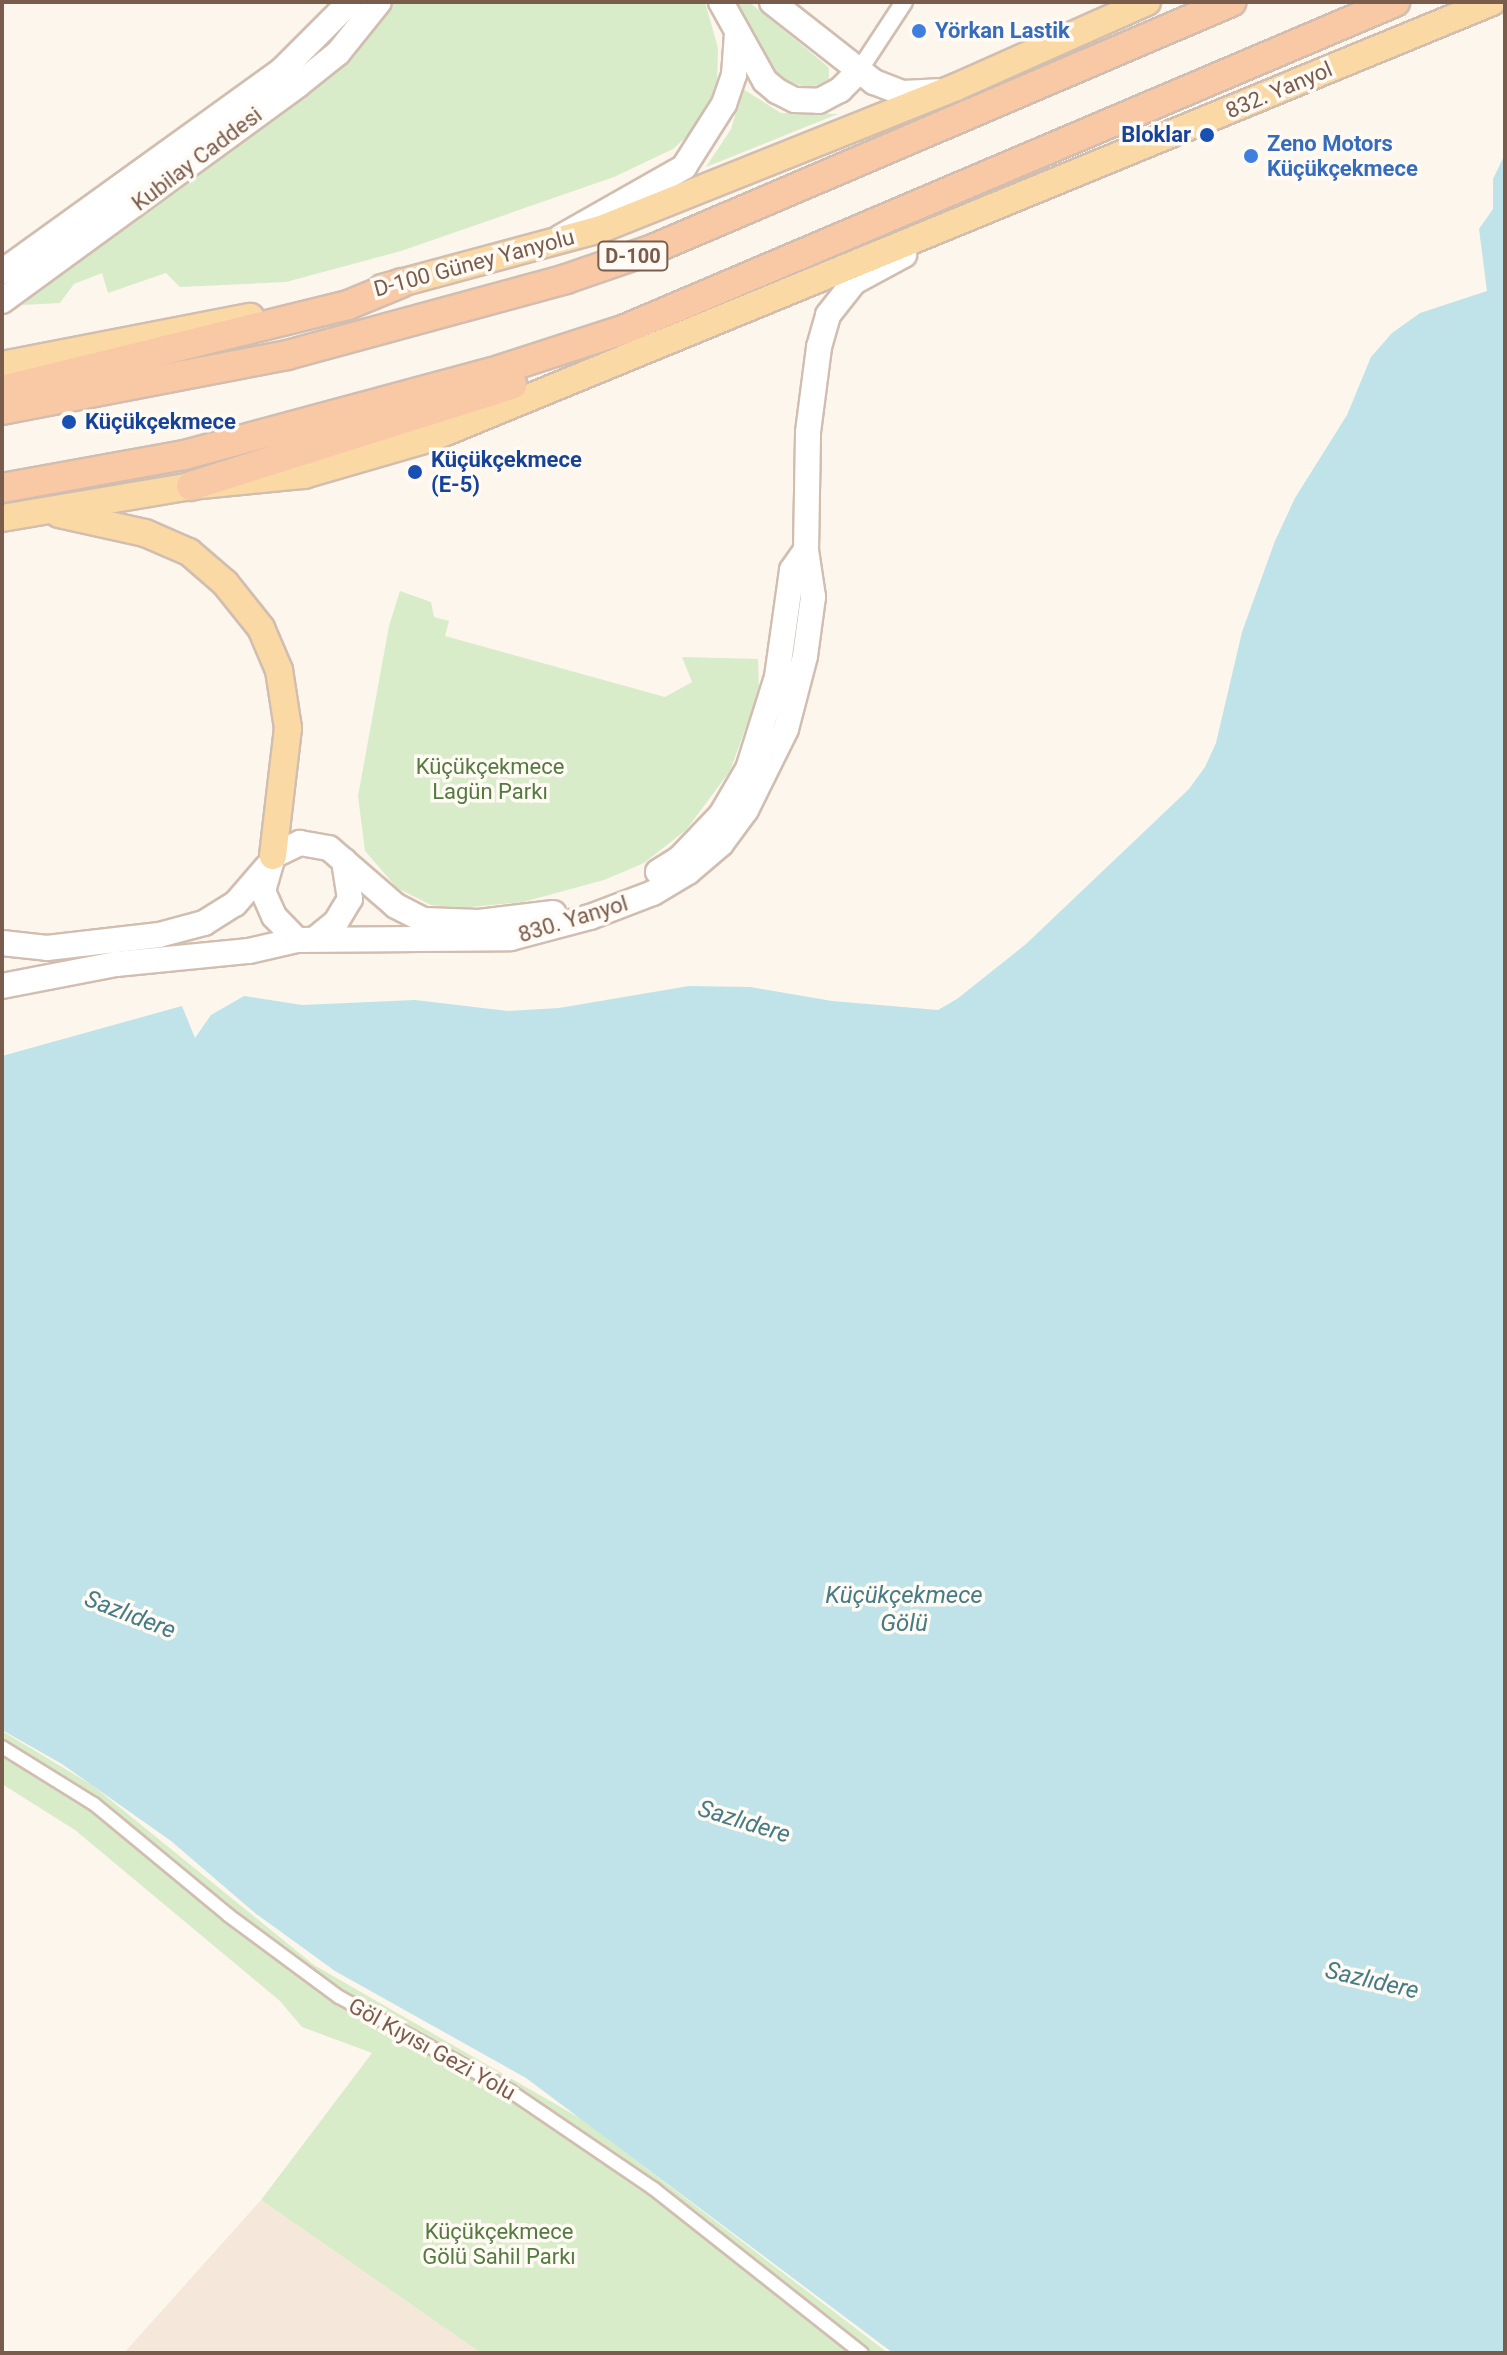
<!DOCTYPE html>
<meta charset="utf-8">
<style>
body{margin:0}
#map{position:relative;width:1507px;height:2355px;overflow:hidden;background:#fdf6ec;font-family:Roboto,sans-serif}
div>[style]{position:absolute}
.residential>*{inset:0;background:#f5e8da}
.green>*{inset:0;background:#d8ecc9}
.water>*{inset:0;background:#bfe3e8}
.roads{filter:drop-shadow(2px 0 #d1beb0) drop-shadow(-2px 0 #d1beb0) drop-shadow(0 2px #d1beb0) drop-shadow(0 -2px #d1beb0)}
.pedestrian>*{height:12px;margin:-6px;padding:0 6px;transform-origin:6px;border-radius:6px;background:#fff}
.minor>*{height:16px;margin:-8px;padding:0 8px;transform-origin:8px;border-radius:8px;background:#fff}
.secondary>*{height:24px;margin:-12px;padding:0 12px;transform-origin:12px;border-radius:12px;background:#fff}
.primary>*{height:26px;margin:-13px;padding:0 13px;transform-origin:13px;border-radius:13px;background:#fbd9a5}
.trunk>*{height:28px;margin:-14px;padding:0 14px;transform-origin:14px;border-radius:14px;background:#f9c8a4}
.dots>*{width:22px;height:22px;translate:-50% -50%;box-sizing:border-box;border:4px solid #fffaf3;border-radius:50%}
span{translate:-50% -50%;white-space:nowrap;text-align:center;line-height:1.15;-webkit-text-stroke:7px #fffaf3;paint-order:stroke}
.shield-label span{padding:2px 6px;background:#fffaf3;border:2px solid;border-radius:6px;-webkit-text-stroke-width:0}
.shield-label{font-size:20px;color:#7a5c4d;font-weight:700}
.shop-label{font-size:22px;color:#366cbe;font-weight:700}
.left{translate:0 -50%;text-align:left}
.street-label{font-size:22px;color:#7a5c4d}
.transit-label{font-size:22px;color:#164399;font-weight:700}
.right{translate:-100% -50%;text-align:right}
.park-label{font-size:22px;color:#537a41}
.water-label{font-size:24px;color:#437c86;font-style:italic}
.frame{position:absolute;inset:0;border:4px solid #7a5c4d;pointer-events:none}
</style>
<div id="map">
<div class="residential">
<i style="clip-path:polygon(261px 2200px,481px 2353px,124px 2353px)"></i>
</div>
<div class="green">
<i style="clip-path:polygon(395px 2px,705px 2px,718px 48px,717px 86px,697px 127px,673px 149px,614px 177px,401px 251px,286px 282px,180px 287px,166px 273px,108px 293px,102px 273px,74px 284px,60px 303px,22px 305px,143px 207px,329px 76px)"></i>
<i style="clip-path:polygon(736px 2px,749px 2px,820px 60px,829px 68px,829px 81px,808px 88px,777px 77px)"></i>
<i style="clip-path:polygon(743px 89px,781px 113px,838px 114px,706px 167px,731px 129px)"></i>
<i style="clip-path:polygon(400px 591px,431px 602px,434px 617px,449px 621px,445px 636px,665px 697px,692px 682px,682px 657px,758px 659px,759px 691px,730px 771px,686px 830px,644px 863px,604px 880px,523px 902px,461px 908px,431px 905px,397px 888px,365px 851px,358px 796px,389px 626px)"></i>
<i style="clip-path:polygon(2px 1731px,92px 1785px,314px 1965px,583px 2120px,888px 2353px,481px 2353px,261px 2200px,372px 2053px,302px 2027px,280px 2001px,75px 1830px,2px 1784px)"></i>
</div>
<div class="water">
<i style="clip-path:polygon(1505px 154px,1505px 2353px,893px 2353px,526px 2078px,335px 1971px,255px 1913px,171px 1841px,62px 1764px,2px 1730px,2px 1056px,182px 1006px,195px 1038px,211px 1015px,244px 996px,302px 1005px,415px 1000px,508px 1011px,559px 1008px,689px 986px,750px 987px,832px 1001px,938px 1010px,957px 999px,1026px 944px,1189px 789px,1205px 767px,1216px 743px,1242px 632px,1275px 541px,1295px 498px,1347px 415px,1371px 357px,1392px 333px,1420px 313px,1487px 291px,1479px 229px,1493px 209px,1493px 179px)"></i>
</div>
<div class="roads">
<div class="pedestrian">
<i style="left:2px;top:1747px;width:108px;rotate:31.8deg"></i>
<i style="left:94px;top:1804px;width:174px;rotate:39.6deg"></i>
<i style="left:228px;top:1915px;width:138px;rotate:36.5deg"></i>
<i style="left:339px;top:1997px;width:195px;rotate:28.8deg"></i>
<i style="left:510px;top:2091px;width:174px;rotate:34.2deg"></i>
<i style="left:654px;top:2189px;width:265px;rotate:38.3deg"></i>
</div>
<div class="minor">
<i style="left:858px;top:72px;width:84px;rotate:-56.7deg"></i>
</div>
<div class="secondary">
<i style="left:721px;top:2px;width:90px;rotate:60.9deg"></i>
<i style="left:765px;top:81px;width:16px;rotate:40deg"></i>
<i style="left:777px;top:91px;width:20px;rotate:27deg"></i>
<i style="left:795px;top:100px;width:24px;rotate:2deg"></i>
<i style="left:819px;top:101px;width:24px;rotate:-28deg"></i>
<i style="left:840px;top:90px;width:25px;rotate:-45deg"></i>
<i style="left:772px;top:2px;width:130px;rotate:38.1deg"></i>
<i style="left:874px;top:82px;width:31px;rotate:21deg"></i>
<i style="left:903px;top:93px;width:35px;rotate:-3deg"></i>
<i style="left:561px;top:237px;width:142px;rotate:-29.6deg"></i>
<i style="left:684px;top:167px;width:75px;rotate:-57.6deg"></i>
<i style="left:724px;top:104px;width:31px;rotate:-71deg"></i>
<i style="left:734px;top:75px;width:42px;rotate:-85.9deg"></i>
<i style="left:2px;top:272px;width:345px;rotate:-35.8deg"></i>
<i style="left:282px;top:70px;width:96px;rotate:-45deg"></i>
<i style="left:2px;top:301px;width:366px;rotate:-36.1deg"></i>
<i style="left:298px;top:85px;width:51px;rotate:-38.7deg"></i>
<i style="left:338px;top:53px;width:65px;rotate:-51.2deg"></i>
<i style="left:658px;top:872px;width:25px;rotate:-32deg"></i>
<i style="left:679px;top:859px;width:61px;rotate:-46.3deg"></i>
<i style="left:721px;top:815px;width:53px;rotate:-59.6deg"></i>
<i style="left:748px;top:769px;width:96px;rotate:-72.5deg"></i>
<i style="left:777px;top:677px;width:108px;rotate:-82deg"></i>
<i style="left:792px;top:570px;width:24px;rotate:-55deg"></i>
<i style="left:315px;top:939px;width:27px;rotate:-39deg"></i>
<i style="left:336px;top:922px;width:27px;rotate:-59deg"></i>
<i style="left:350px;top:899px;width:39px;rotate:-99deg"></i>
<i style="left:297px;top:940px;width:33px;rotate:-134deg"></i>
<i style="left:274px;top:916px;width:27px;rotate:-114deg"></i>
<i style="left:263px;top:891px;width:36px;rotate:-74deg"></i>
<i style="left:273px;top:856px;width:30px;rotate:-26deg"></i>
<i style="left:300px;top:843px;width:29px;rotate:10deg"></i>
<i style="left:329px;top:848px;width:89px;rotate:40.9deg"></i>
<i style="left:396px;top:906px;width:31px;rotate:27deg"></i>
<i style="left:424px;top:920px;width:55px;rotate:2.1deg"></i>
<i style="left:479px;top:922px;width:75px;rotate:-6.9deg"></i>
<i style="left:2px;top:943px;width:45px;rotate:6.3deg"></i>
<i style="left:47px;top:948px;width:113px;rotate:-6.6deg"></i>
<i style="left:159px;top:935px;width:47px;rotate:-14.9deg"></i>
<i style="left:204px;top:923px;width:36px;rotate:-32deg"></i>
<i style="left:235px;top:904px;width:49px;rotate:-49.1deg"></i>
<i style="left:2px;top:986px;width:116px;rotate:-10.9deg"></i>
<i style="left:116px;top:964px;width:134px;rotate:-5.6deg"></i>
<i style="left:249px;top:951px;width:49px;rotate:-12.9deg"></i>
<i style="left:297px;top:940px;width:214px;rotate:-0.5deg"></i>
<i style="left:511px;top:938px;width:82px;rotate:-14.9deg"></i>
<i style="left:590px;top:917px;width:67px;rotate:-20.9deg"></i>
<i style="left:653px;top:893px;width:41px;rotate:-31deg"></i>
<i style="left:688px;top:872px;width:43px;rotate:-40.3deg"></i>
<i style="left:721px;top:844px;width:42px;rotate:-53.7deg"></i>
<i style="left:746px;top:810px;width:90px;rotate:-63.7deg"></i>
<i style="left:786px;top:729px;width:75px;rotate:-75.4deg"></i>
<i style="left:805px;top:656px;width:60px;rotate:-82.3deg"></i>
<i style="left:813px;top:597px;width:48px;rotate:-98.5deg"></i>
<i style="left:806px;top:550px;width:118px;rotate:-89deg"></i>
<i style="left:808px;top:432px;width:86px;rotate:-82.6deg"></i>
<i style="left:819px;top:347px;width:33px;rotate:-74deg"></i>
<i style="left:828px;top:315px;width:42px;rotate:-51.8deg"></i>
<i style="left:854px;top:282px;width:57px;rotate:-28.4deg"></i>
</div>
<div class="primary">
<i style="left:382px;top:288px;width:227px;rotate:-15.1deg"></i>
<i style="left:601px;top:229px;width:382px;rotate:-21.8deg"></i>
<i style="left:956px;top:87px;width:209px;rotate:-24deg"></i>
<i style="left:2px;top:365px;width:253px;rotate:-11deg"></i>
<i style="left:59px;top:514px;width:88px;rotate:12.5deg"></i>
<i style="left:145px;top:533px;width:48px;rotate:23.4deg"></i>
<i style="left:189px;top:552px;width:48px;rotate:40.7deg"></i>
<i style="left:225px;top:583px;width:58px;rotate:51.3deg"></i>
<i style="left:261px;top:628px;width:46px;rotate:66.8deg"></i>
<i style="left:279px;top:670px;width:59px;rotate:81.2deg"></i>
<i style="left:288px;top:728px;width:129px;rotate:96.7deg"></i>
<i style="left:2px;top:518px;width:192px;rotate:-9.6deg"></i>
<i style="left:191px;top:486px;width:114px;rotate:-5.6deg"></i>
<i style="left:304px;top:475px;width:132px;rotate:-16.2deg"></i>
<i style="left:431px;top:438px;width:1147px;rotate:-22.34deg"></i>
</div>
<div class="trunk">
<i style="left:2px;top:390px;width:356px;rotate:-13.8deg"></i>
<i style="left:348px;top:305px;width:57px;rotate:-22.5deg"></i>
<i style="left:2px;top:410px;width:290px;rotate:-10.9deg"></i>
<i style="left:287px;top:355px;width:289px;rotate:-15.2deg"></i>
<i style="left:566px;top:279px;width:92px;rotate:-19deg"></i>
<i style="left:653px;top:249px;width:629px;rotate:-23.14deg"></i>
<i style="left:191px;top:486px;width:337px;rotate:-17.5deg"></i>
<i style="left:2px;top:488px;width:185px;rotate:-10.3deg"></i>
<i style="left:184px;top:455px;width:329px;rotate:-15.1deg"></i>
<i style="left:502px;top:369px;width:127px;rotate:-17.9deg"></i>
<i style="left:623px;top:330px;width:839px;rotate:-23.02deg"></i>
</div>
</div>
<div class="dots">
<i style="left:919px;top:31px;background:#3f7fe0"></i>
<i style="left:1207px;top:135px;background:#1a4fb4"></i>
<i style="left:1251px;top:156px;background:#3f7fe0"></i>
<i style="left:69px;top:422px;background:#1a4fb4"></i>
<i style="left:415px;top:472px;background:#1a4fb4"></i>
</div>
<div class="shield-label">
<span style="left:633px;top:256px">D-100</span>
</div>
<div class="shop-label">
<span class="left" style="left:935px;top:31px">Yörkan Lastik</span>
<span class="left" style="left:1267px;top:156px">Zeno Motors<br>Küçükçekmece</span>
</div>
<div class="street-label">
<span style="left:1279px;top:90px;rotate:-23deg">832. Yanyol</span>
<span style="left:197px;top:159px;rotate:-37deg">Kubilay Caddesi</span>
<span style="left:474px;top:263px;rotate:-15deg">D-100 Güney Yanyolu</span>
<span style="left:573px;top:919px;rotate:-17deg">830. Yanyol</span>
<span style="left:432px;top:2049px;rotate:29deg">Göl Kıyısı Gezi Yolu</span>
</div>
<div class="transit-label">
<span class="right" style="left:1191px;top:135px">Bloklar</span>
<span class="left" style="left:85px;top:422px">Küçükçekmece</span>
<span class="left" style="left:431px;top:472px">Küçükçekmece<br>(E-5)</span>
</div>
<div class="park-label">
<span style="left:490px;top:779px">Küçükçekmece<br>Lagün Parkı</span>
<span style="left:499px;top:2244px">Küçükçekmece<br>Gölü Sahil Parkı</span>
</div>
<div class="water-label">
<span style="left:904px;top:1610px">Küçükçekmece<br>Gölü</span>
<span style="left:130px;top:1615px;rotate:21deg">Sazlıdere</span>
<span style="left:744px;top:1822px;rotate:17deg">Sazlıdere</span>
<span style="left:1372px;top:1981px;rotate:13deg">Sazlıdere</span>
</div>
<div class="frame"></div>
</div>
